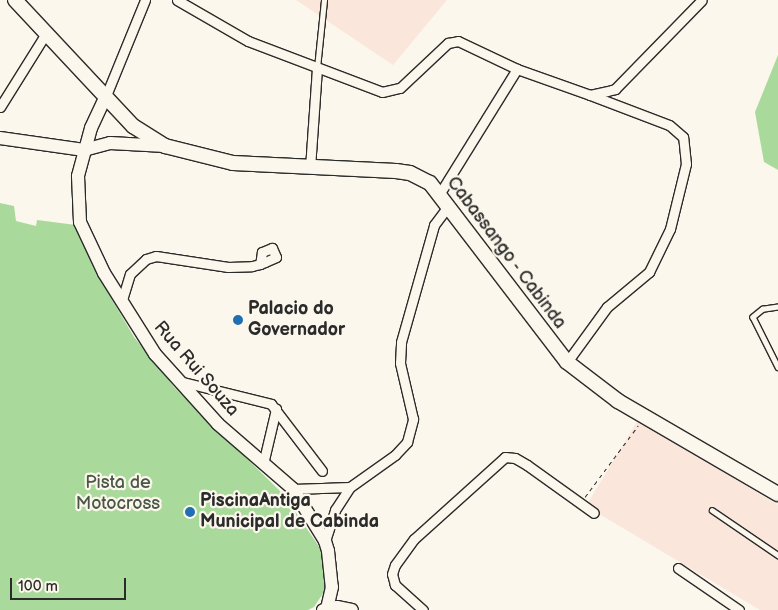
<!DOCTYPE html>
<style>
body{margin:0}
#map{position:relative;width:778px;height:610px;overflow:hidden;background:#fbf7ec;font-family:"Balsamiq Sans",sans-serif}
div>[style]{position:absolute}
.built>*{inset:0;background:#fbe6dc}
.green>*{inset:0;background:#a9da9b}
.path>*{height:1px;margin-top:-0.5px;transform-origin:0;background:repeating-linear-gradient(90deg,#2b2b2b 0 4px,transparent 0 8px)}
.roads{filter:drop-shadow(1px 0 #2b2b2b) drop-shadow(-1px 0 #2b2b2b) drop-shadow(0 1px #2b2b2b) drop-shadow(0 -1px #2b2b2b)}
.lane>*{height:4.5px;margin:-2.25px;padding:0 2.25px;transform-origin:2.25px;border-radius:2.25px;background:#fbf7ec}
.street>*{height:9px;margin:-4.5px;padding:0 4.5px;transform-origin:4.5px;border-radius:4.5px;background:#fbf7ec}
.secondary>*{height:12px;margin:-6px;padding:0 6px;transform-origin:6px;border-radius:6px;background:#fbf7ec}
.primary>*{height:14px;margin:-7px;padding:0 7px;transform-origin:7px;border-radius:7px;background:#fbf7ec}
.dots>*{width:14px;height:14px;translate:-50% -50%;box-sizing:border-box;border:2px solid #fbf7ec;border-radius:50%}
span{translate:-50% -50%;white-space:nowrap;text-align:center;line-height:1.15;-webkit-text-stroke:4.5px #fbf7ec;paint-order:stroke}
.street-label{font-size:18px;color:#2b2b2b}
.poi-label{font-size:18px;color:#2b2b2b;font-weight:700}
.left{translate:0 -50%;text-align:left}
.park-label{font-size:18px;color:#4a5747}
.scale{position:absolute;left:10px;top:578px;width:116px;height:22px;box-sizing:border-box;border:2px solid #2b2b2b;border-top:0;padding-left:6px;font-size:15px;line-height:18px;white-space:nowrap;color:#2b2b2b;-webkit-text-stroke:4px #fbf7ec;paint-order:stroke}
</style>
<div id="map">
<div class="built">
<i style="clip-path:polygon(296px 0,447px 0,393px 65px)"></i>
<i style="clip-path:polygon(638px 420px,778px 505px,778px 610px,760px 610px,586px 506px)"></i>
</div>
<div class="green">
<i style="clip-path:polygon(778px 55px,778px 170px,764px 162px,755px 112px)"></i>
<i style="clip-path:polygon(0 203px,14px 206px,16px 221px,36px 226px,37px 220px,76px 225px,103px 284px,134px 337px,175px 388px,284px 495px,320px 548px,327px 560px,328px 577px,324px 592px,314px 607px,308px 610px,0 610px)"></i>
</div>
<div class="path">
<i style="left:585px;top:497px;width:89px;rotate:-53.3deg"></i>
</div>
<div class="roads">
<div class="lane">
<i style="left:317px;top:68px;width:68px;rotate:-84.1deg"></i>
<i style="left:778px;top:307px;width:15px;rotate:172deg"></i>
<i style="left:763px;top:309px;width:13px;rotate:141deg"></i>
<i style="left:753px;top:317px;width:56px;rotate:63.4deg"></i>
<i style="left:712px;top:510px;width:80px;rotate:34.3deg"></i>
</div>
<div class="street">
<i style="left:177px;top:0;width:82px;rotate:30deg"></i>
<i style="left:248px;top:41px;width:143px;rotate:20.8deg"></i>
<i style="left:382px;top:92px;width:18px;rotate:-13deg"></i>
<i style="left:400px;top:88px;width:66px;rotate:-43.2deg"></i>
<i style="left:448px;top:43px;width:10px;rotate:-11deg"></i>
<i style="left:458px;top:41px;width:65px;rotate:25.4deg"></i>
<i style="left:517px;top:69px;width:77px;rotate:19.6deg"></i>
<i style="left:590px;top:95px;width:26px;rotate:-13deg"></i>
<i style="left:615px;top:89px;width:124px;rotate:-45.7deg"></i>
<i style="left:105px;top:98px;width:106px;rotate:-67.8deg"></i>
<i style="left:0;top:107px;width:85px;rotate:-58deg"></i>
<i style="left:310px;top:168px;width:99px;rotate:-86deg"></i>
<i style="left:440px;top:193px;width:146px;rotate:-58.2deg"></i>
<i style="left:122px;top:300px;width:27px;rotate:-73deg"></i>
<i style="left:130px;top:274px;width:22px;rotate:-43deg"></i>
<i style="left:146px;top:259px;width:10px;rotate:-17deg"></i>
<i style="left:156px;top:256px;width:73px;rotate:8.7deg"></i>
<i style="left:228px;top:267px;width:24px;rotate:-2deg"></i>
<i style="left:252px;top:266px;width:8px;rotate:-14deg"></i>
<i style="left:260px;top:264px;width:5px;rotate:-22deg"></i>
<i style="left:265px;top:262px;width:12px;rotate:-24deg"></i>
<i style="left:276px;top:257px;width:10px;rotate:-114deg"></i>
<i style="left:272px;top:248px;width:11px;rotate:158deg"></i>
<i style="left:262px;top:252px;width:12px;rotate:99deg"></i>
<i style="left:567px;top:362px;width:68px;rotate:-54deg"></i>
<i style="left:607px;top:307px;width:55px;rotate:-39.8deg"></i>
<i style="left:649px;top:272px;width:48px;rotate:-64deg"></i>
<i style="left:670px;top:229px;width:67px;rotate:-76.2deg"></i>
<i style="left:686px;top:164px;width:27px;rotate:-96deg"></i>
<i style="left:683px;top:137px;width:18px;rotate:-139deg"></i>
<i style="left:669px;top:125px;width:85px;rotate:-159.2deg"></i>
<i style="left:179px;top:381px;width:95px;rotate:14deg"></i>
<i style="left:271px;top:404px;width:84px;rotate:52.7deg"></i>
<i style="left:263px;top:464px;width:57px;rotate:-76.7deg"></i>
<i style="left:293px;top:489px;width:57px;rotate:-2deg"></i>
<i style="left:350px;top:487px;width:55px;rotate:-35.4deg"></i>
<i style="left:395px;top:455px;width:18px;rotate:-47deg"></i>
<i style="left:407px;top:442px;width:24px;rotate:-75deg"></i>
<i style="left:413px;top:419px;width:57px;rotate:-103.1deg"></i>
<i style="left:400px;top:363px;width:21px;rotate:-87deg"></i>
<i style="left:401px;top:342px;width:122px;rotate:-74.2deg"></i>
<i style="left:434px;top:225px;width:25px;rotate:-53deg"></i>
<i style="left:325px;top:541px;width:33px;rotate:-72deg"></i>
<i style="left:335px;top:510px;width:27px;rotate:-57deg"></i>
<i style="left:678px;top:568px;width:74px;rotate:34.5deg"></i>
<i style="left:423px;top:610px;width:38px;rotate:-138deg"></i>
<i style="left:395px;top:585px;width:11px;rotate:-105deg"></i>
<i style="left:392px;top:574px;width:9px;rotate:-72deg"></i>
<i style="left:395px;top:565px;width:32px;rotate:-54deg"></i>
<i style="left:414px;top:539px;width:122px;rotate:-42deg"></i>
<i style="left:505px;top:457px;width:10px;rotate:6deg"></i>
<i style="left:515px;top:458px;width:14px;rotate:30deg"></i>
<i style="left:527px;top:465px;width:82px;rotate:35.6deg"></i>
</div>
<div class="secondary">
<i style="left:105px;top:98px;width:33px;rotate:115deg"></i>
<i style="left:91px;top:128px;width:50px;rotate:105.2deg"></i>
<i style="left:78px;top:176px;width:46px;rotate:87.5deg"></i>
<i style="left:80px;top:222px;width:56px;rotate:64.8deg"></i>
<i style="left:104px;top:273px;width:96px;rotate:57.8deg"></i>
<i style="left:155px;top:354px;width:94px;rotate:48deg"></i>
<i style="left:218px;top:424px;width:99px;rotate:40.9deg"></i>
<i style="left:293px;top:489px;width:61px;rotate:58.4deg"></i>
<i style="left:325px;top:541px;width:10px;rotate:73deg"></i>
<i style="left:328px;top:551px;width:36px;rotate:84deg"></i>
<i style="left:332px;top:587px;width:22px;rotate:103deg"></i>
<i style="left:0;top:138px;width:85px;rotate:8.1deg"></i>
<i style="left:84px;top:150px;width:27px;rotate:-15deg"></i>
<i style="left:110px;top:143px;width:55px;rotate:3.1deg"></i>
<i style="left:323px;top:610px;width:14px;rotate:-12deg"></i>
<i style="left:337px;top:607px;width:15px;rotate:11deg"></i>
</div>
<div class="primary">
<i style="left:15px;top:0;width:173px;rotate:46.9deg"></i>
<i style="left:133px;top:126px;width:38px;rotate:32deg"></i>
<i style="left:165px;top:146px;width:70px;rotate:14deg"></i>
<i style="left:233px;top:163px;width:163px;rotate:2.8deg"></i>
<i style="left:396px;top:171px;width:14px;rotate:8deg"></i>
<i style="left:410px;top:173px;width:22px;rotate:27deg"></i>
<i style="left:430px;top:183px;width:225px;rotate:52.6deg"></i>
<i style="left:567px;top:362px;width:64px;rotate:37.4deg"></i>
<i style="left:618px;top:401px;width:185px;rotate:30.2deg"></i>
</div>
</div>
<div class="dots">
<i style="left:238px;top:320px;background:#1f6fb2"></i>
<i style="left:190px;top:512px;background:#1f6fb2"></i>
</div>
<div class="street-label">
<span style="left:506px;top:253px;rotate:53deg">Cabassango - Cabinda</span>
<span style="left:196px;top:369px;rotate:49deg">Rua Rui Souza</span>
</div>
<div class="poi-label">
<span class="left" style="left:248px;top:320px">Palacio do<br>Governador</span>
<span class="left" style="left:200px;top:512px">PiscinaAntiga<br>Municipal de Cabinda</span>
</div>
<div class="park-label">
<span style="left:118px;top:494px">Pista de<br>Motocross</span>
</div>
<div class="scale">100 m</div>
</div>
